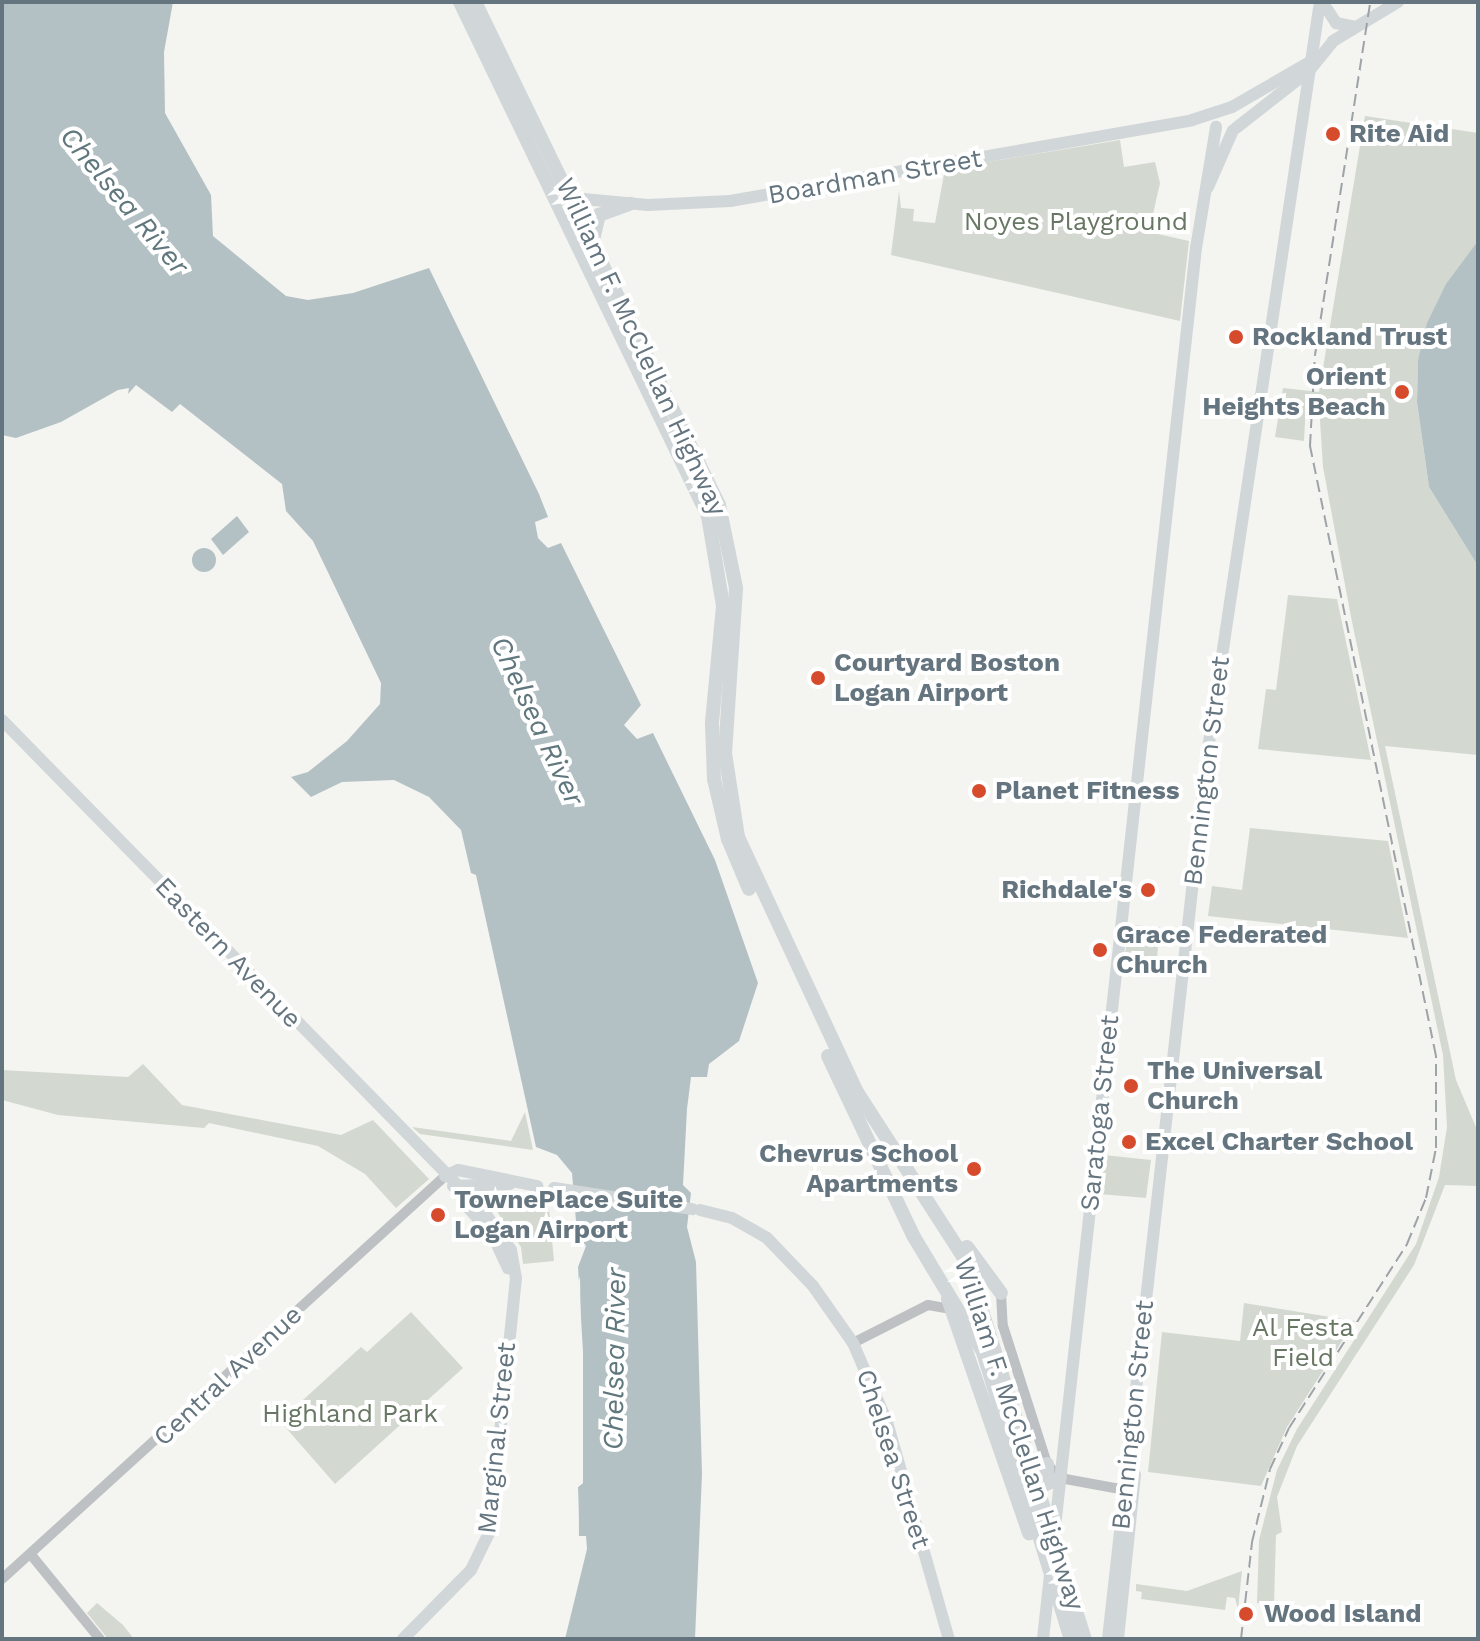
<!DOCTYPE html>
<style>
body{margin:0}
#map{position:relative;width:1480px;height:1641px;overflow:hidden;background:#f4f4f0;font-family:"Work Sans",sans-serif}
div>[style]{position:absolute}
.green>*{inset:0;background:#d3d9d0}
.water>*{inset:0;background:#b4c1c4}
.round{border-radius:50%}
.pier>*{inset:0;background:#f4f4f0}
.minor>*{height:10px;margin:-5px;padding:0 5px;transform-origin:5px;border-radius:5px;background:#bdc1c4}
.major>*{height:12px;margin:-6px;padding:0 6px;transform-origin:6px;border-radius:6px;background:#d1d6d9}
.highway>*{height:14px;margin:-7px;padding:0 7px;transform-origin:7px;border-radius:7px;background:#d1d6d9}
.rail>*{height:2px;margin-top:-1px;transform-origin:0;background:repeating-linear-gradient(90deg,#9da3a8 0 12px,transparent 0 18px)}
.dots>*{width:22px;height:22px;translate:-50% -50%;box-sizing:border-box;border:4px solid #fff;border-radius:50%}
span{translate:-50% -50%;white-space:nowrap;text-align:center;line-height:1.15;-webkit-text-stroke:8px #fff;paint-order:stroke}
.poi-label{font-size:26px;color:#65757f;font-weight:700}
.left{translate:0 -50%;text-align:left}
.right{translate:-100% -50%;text-align:right}
.street-label{font-size:26px;color:#65757f}
.park-label{font-size:26px;color:#687763}
.water-label{font-size:28px;color:#60777d;font-style:italic}
.frame{position:absolute;inset:0;border:4px solid #65757f;pointer-events:none}
</style>
<div id="map">
<div class="green">
<i style="clip-path:polygon(1365px 116px,1478px 133px,1478px 241px,1418px 360px,1417px 402px,1429px 487px,1478px 566px,1478px 755px,1385px 746px,1456px 1080px,1478px 1132px,1478px 1186px,1445px 1185px,1414px 1265px,1297px 1446px,1277px 1497px,1282px 1532px,1276px 1535px,1274px 1604px,1257px 1603px,1259px 1540px,1277px 1470px,1297px 1429px,1416px 1244px,1439px 1177px,1447px 1127px,1443px 1055px,1351px 617px,1323px 467px,1319px 405px,1306px 403px,1304px 441px,1275px 437px,1283px 388px,1319px 392px)"></i>
<i style="clip-path:polygon(1120px 140px,1124px 167px,1155px 162px,1160px 183px,1149px 232px,1189px 241px,1180px 321px,891px 255px,899px 191px,901px 208px,914px 209px,913px 221px,935px 223px,945px 169px)"></i>
<i style="clip-path:polygon(1288px 595px,1337px 599px,1371px 760px,1258px 749px,1266px 689px,1276px 690px)"></i>
<i style="clip-path:polygon(1250px 828px,1388px 841px,1408px 938px,1208px 916px,1212px 886px,1242px 890px)"></i>
<i style="clip-path:polygon(1129px 925px,1160px 927px,1157px 958px,1125px 954px)"></i>
<i style="clip-path:polygon(143px 1064px,182px 1105px,341px 1135px,373px 1120px,429px 1179px,396px 1208px,365px 1174px,318px 1146px,209px 1123px,204px 1128px,58px 1115px,2px 1100px,2px 1070px,128px 1077px)"></i>
<i style="clip-path:polygon(525px 1112px,533px 1150px,420px 1134px,412px 1127px,511px 1141px)"></i>
<i style="clip-path:polygon(1104px 1155px,1151px 1160px,1146px 1198px,1099px 1194px)"></i>
<i style="clip-path:polygon(504px 1192px,549px 1208px,554px 1261px,523px 1264px,521px 1247px,492px 1204px,493px 1197px)"></i>
<i style="clip-path:polygon(1244px 1303px,1355px 1321px,1287px 1427px,1261px 1486px,1148px 1472px,1162px 1332px,1240px 1341px)"></i>
<i style="clip-path:polygon(411px 1312px,463px 1368px,335px 1484px,280px 1421px,361px 1347px,367px 1352px)"></i>
<i style="clip-path:polygon(1242px 1571px,1238px 1609px,1235px 1598px,1227px 1597px,1225px 1610px,1141px 1599px,1142px 1592px,1136px 1591px,1136px 1584px,1187px 1591px)"></i>
<i style="clip-path:polygon(97px 1603px,123px 1625px,134px 1639px,108px 1639px,87px 1613px)"></i>
</div>
<div class="water">
<i style="clip-path:polygon(2px 2px,173px 2px,164px 52px,165px 113px,211px 195px,213px 236px,286px 296px,308px 300px,353px 293px,429px 268px,539px 494px,548px 517px,535px 522px,538px 538px,548px 548px,561px 543px,641px 705px,624px 725px,637px 739px,653px 733px,715px 860px,758px 983px,739px 1041px,709px 1064px,707px 1077px,691px 1077px,687px 1109px,683px 1185px,691px 1193px,687px 1227px,696px 1262px,702px 1474px,695px 1639px,565px 1639px,587px 1549px,586px 1536px,579px 1536px,578px 1487px,583px 1483px,583px 1352px,578px 1267px,586px 1246px,577px 1233px,572px 1173px,557px 1155px,536px 1147px,476px 875px,471px 873px,461px 830px,429px 797px,394px 780px,342px 782px,311px 797px,291px 777px,308px 772px,347px 741px,380px 704px,381px 683px,313px 541px,286px 511px,282px 484px,180px 404px,172px 412px,136px 385px,128px 394px,129px 388px,118px 390px,61px 422px,16px 438px,2px 435px)"></i>
<i style="clip-path:polygon(1478px 241px,1478px 566px,1429px 487px,1417px 402px,1418px 360px,1427px 323px,1446px 284px)"></i>
<i style="clip-path:polygon(237px 516px,249px 532px,223px 555px,211px 539px)"></i>
<i class="round" style="left:192px;top:548px;width:24px;height:24px"></i>
</div>
<div class="pier">
<i style="clip-path:polygon(580px 1276px,583px 1483px,578px 1487px,579px 1536px,574px 1487px,578px 1481px,575px 1296px)"></i>
</div>
<div class="minor">
<i style="left:1001px;top:1293px;width:33px;rotate:87deg"></i>
<i style="left:1003px;top:1326px;width:145px;rotate:72.3deg"></i>
<i style="left:1047px;top:1464px;width:19px;rotate:47deg"></i>
<i style="left:1060px;top:1478px;width:72px;rotate:10.4deg"></i>
<i style="left:853px;top:1343px;width:84px;rotate:-26.9deg"></i>
<i style="left:928px;top:1305px;width:28px;rotate:10deg"></i>
<i style="left:32px;top:1556px;width:107px;rotate:50.7deg"></i>
<i style="left:2px;top:1579px;width:599px;rotate:-42.29deg"></i>
</div>
<div class="major">
<i style="left:1327px;top:9px;width:17px;rotate:57deg"></i>
<i style="left:1336px;top:23px;width:20px;rotate:11deg"></i>
<i style="left:1236px;top:128px;width:93px;rotate:-38deg"></i>
<i style="left:1309px;top:71px;width:38px;rotate:-51deg"></i>
<i style="left:1333px;top:41px;width:76px;rotate:-31deg"></i>
<i style="left:1208px;top:187px;width:62px;rotate:-66.3deg"></i>
<i style="left:562px;top:197px;width:86px;rotate:5.3deg"></i>
<i style="left:648px;top:205px;width:82px;rotate:-2.8deg"></i>
<i style="left:730px;top:201px;width:469px;rotate:-9.9deg"></i>
<i style="left:1192px;top:120px;width:42px;rotate:-18deg"></i>
<i style="left:1232px;top:107px;width:94px;rotate:-30.1deg"></i>
<i style="left:2px;top:720px;width:690px;rotate:45.59deg"></i>
<i style="left:485px;top:1213px;width:45px;rotate:54.9deg"></i>
<i style="left:511px;top:1250px;width:28px;rotate:80deg"></i>
<i style="left:516px;top:1278px;width:254px;rotate:95.9deg"></i>
<i style="left:490px;top:1531px;width:43px;rotate:116deg"></i>
<i style="left:471px;top:1570px;width:97px;rotate:134.6deg"></i>
<i style="left:445px;top:1176px;width:14px;rotate:-25deg"></i>
<i style="left:458px;top:1170px;width:81px;rotate:11.4deg"></i>
<i style="left:453px;top:1186px;width:57px;rotate:-2deg"></i>
<i style="left:554px;top:1188px;width:140px;rotate:8.7deg"></i>
<i style="left:463px;top:1202px;width:43px;rotate:47.8deg"></i>
<i style="left:492px;top:1234px;width:38px;rotate:65deg"></i>
<i style="left:700px;top:1210px;width:33px;rotate:14deg"></i>
<i style="left:732px;top:1218px;width:40px;rotate:29.7deg"></i>
<i style="left:767px;top:1238px;width:66px;rotate:46.2deg"></i>
<i style="left:813px;top:1286px;width:70px;rotate:54.9deg"></i>
<i style="left:853px;top:1343px;width:86px;rotate:66.7deg"></i>
<i style="left:887px;top:1422px;width:226px;rotate:74.1deg"></i>
<i style="left:1054px;top:1536px;width:1296px;rotate:-83.71deg"></i>
<i style="left:1196px;top:248px;width:123px;rotate:-80.6deg"></i>
<i style="left:1043px;top:1639px;width:64px;rotate:-83.8deg"></i>
<i style="left:1108px;top:1639px;width:889px;rotate:-83.6deg"></i>
<i style="left:1207px;top:756px;width:762px;rotate:-81.48deg"></i>
<i style="left:1118px;top:1639px;width:165px;rotate:-84.1deg"></i>
</div>
<div class="highway">
<i style="left:460px;top:2px;width:571px;rotate:64.24deg"></i>
<i style="left:708px;top:516px;width:91px;rotate:80.5deg"></i>
<i style="left:723px;top:606px;width:118px;rotate:95.4deg"></i>
<i style="left:712px;top:723px;width:56px;rotate:88deg"></i>
<i style="left:714px;top:779px;width:62px;rotate:76.9deg"></i>
<i style="left:728px;top:839px;width:54px;rotate:67.2deg"></i>
<i style="left:475px;top:2px;width:559px;rotate:64.12deg"></i>
<i style="left:719px;top:505px;width:85px;rotate:78.4deg"></i>
<i style="left:736px;top:588px;width:165px;rotate:93.8deg"></i>
<i style="left:725px;top:753px;width:85px;rotate:81.2deg"></i>
<i style="left:738px;top:837px;width:281px;rotate:65deg"></i>
<i style="left:857px;top:1092px;width:203px;rotate:57.2deg"></i>
<i style="left:967px;top:1263px;width:394px;rotate:72.6deg"></i>
<i style="left:593px;top:240px;width:26px;rotate:-77deg"></i>
<i style="left:599px;top:215px;width:33px;rotate:-20deg"></i>
<i style="left:828px;top:1056px;width:200px;rotate:64.6deg"></i>
<i style="left:914px;top:1237px;width:134px;rotate:59deg"></i>
<i style="left:983px;top:1352px;width:300px;rotate:73deg"></i>
<i style="left:967px;top:1247px;width:57px;rotate:53.5deg"></i>
<i style="left:948px;top:1299px;width:248px;rotate:70.9deg"></i>
<i style="left:1038px;top:1487px;width:13px;rotate:-48deg"></i>
<i style="left:1047px;top:1477px;width:13px;rotate:-90deg"></i>
<i style="left:1032px;top:1490px;width:30px;rotate:-23deg"></i>
</div>
<div class="rail">
<i style="left:1241px;top:1639px;width:98px;rotate:-83.5deg"></i>
<i style="left:1252px;top:1542px;width:75px;rotate:-76.1deg"></i>
<i style="left:1270px;top:1469px;width:45px;rotate:-65.1deg"></i>
<i style="left:1289px;top:1428px;width:219px;rotate:-57.3deg"></i>
<i style="left:1407px;top:1244px;width:50px;rotate:-67.6deg"></i>
<i style="left:1426px;top:1198px;width:51px;rotate:-78.7deg"></i>
<i style="left:1436px;top:1148px;width:92px;rotate:-90deg"></i>
<i style="left:1436px;top:1056px;width:623px;rotate:-101.67deg"></i>
<i style="left:1310px;top:446px;width:91px;rotate:-86.9deg"></i>
<i style="left:1315px;top:355px;width:357px;rotate:-81.1deg"></i>
</div>
<div class="dots">
<i style="left:1333px;top:134px;background:#d74b2d"></i>
<i style="left:1236px;top:337px;background:#d74b2d"></i>
<i style="left:1402px;top:392px;background:#d74b2d"></i>
<i style="left:818px;top:678px;background:#d74b2d"></i>
<i style="left:979px;top:791px;background:#d74b2d"></i>
<i style="left:1148px;top:890px;background:#d74b2d"></i>
<i style="left:1100px;top:950px;background:#d74b2d"></i>
<i style="left:1131px;top:1086px;background:#d74b2d"></i>
<i style="left:1129px;top:1142px;background:#d74b2d"></i>
<i style="left:974px;top:1169px;background:#d74b2d"></i>
<i style="left:438px;top:1215px;background:#d74b2d"></i>
<i style="left:1246px;top:1614px;background:#d74b2d"></i>
</div>
<div class="poi-label">
<span class="left" style="left:1349px;top:134px">Rite Aid</span>
<span class="left" style="left:1252px;top:337px">Rockland Trust</span>
<span class="right" style="left:1386px;top:392px">Orient<br>Heights Beach</span>
<span class="left" style="left:834px;top:678px">Courtyard Boston<br>Logan Airport</span>
<span class="left" style="left:995px;top:791px">Planet Fitness</span>
<span class="right" style="left:1132px;top:890px">Richdale's</span>
<span class="left" style="left:1116px;top:950px">Grace Federated<br>Church</span>
<span class="left" style="left:1147px;top:1086px">The Universal<br>Church</span>
<span class="left" style="left:1145px;top:1142px">Excel Charter School</span>
<span class="right" style="left:958px;top:1169px">Chevrus School<br>Apartments</span>
<span class="left" style="left:454px;top:1215px">TownePlace Suite<br>Logan Airport</span>
<span class="left" style="left:1264px;top:1614px">Wood Island</span>
</div>
<div class="street-label">
<span style="left:875px;top:177px;rotate:-10deg">Boardman Street</span>
<span style="left:641px;top:347px;rotate:65deg">William F. McClellan Highway</span>
<span style="left:1207px;top:771px;rotate:-83deg">Bennington Street</span>
<span style="left:228px;top:953px;rotate:46deg">Eastern Avenue</span>
<span style="left:1100px;top:1113px;rotate:-84deg">Saratoga Street</span>
<span style="left:228px;top:1376px;rotate:-43deg">Central Avenue</span>
<span style="left:1133px;top:1415px;rotate:-84deg">Bennington Street</span>
<span style="left:1019px;top:1434px;rotate:72deg">William F. McClellan Highway</span>
<span style="left:497px;top:1438px;rotate:-84deg">Marginal Street</span>
<span style="left:893px;top:1459px;rotate:72deg">Chelsea Street</span>
</div>
<div class="park-label">
<span style="left:1076px;top:222px">Noyes Playground</span>
<span style="left:1303px;top:1343px">Al Festa<br>Field</span>
<span style="left:350px;top:1414px">Highland Park</span>
</div>
<div class="water-label">
<span style="left:124px;top:201px;rotate:50deg">Chelsea River</span>
<span style="left:537px;top:721px;rotate:65deg">Chelsea River</span>
<span style="left:615px;top:1359px;rotate:-89deg">Chelsea River</span>
</div>
<div class="frame"></div>
</div>
